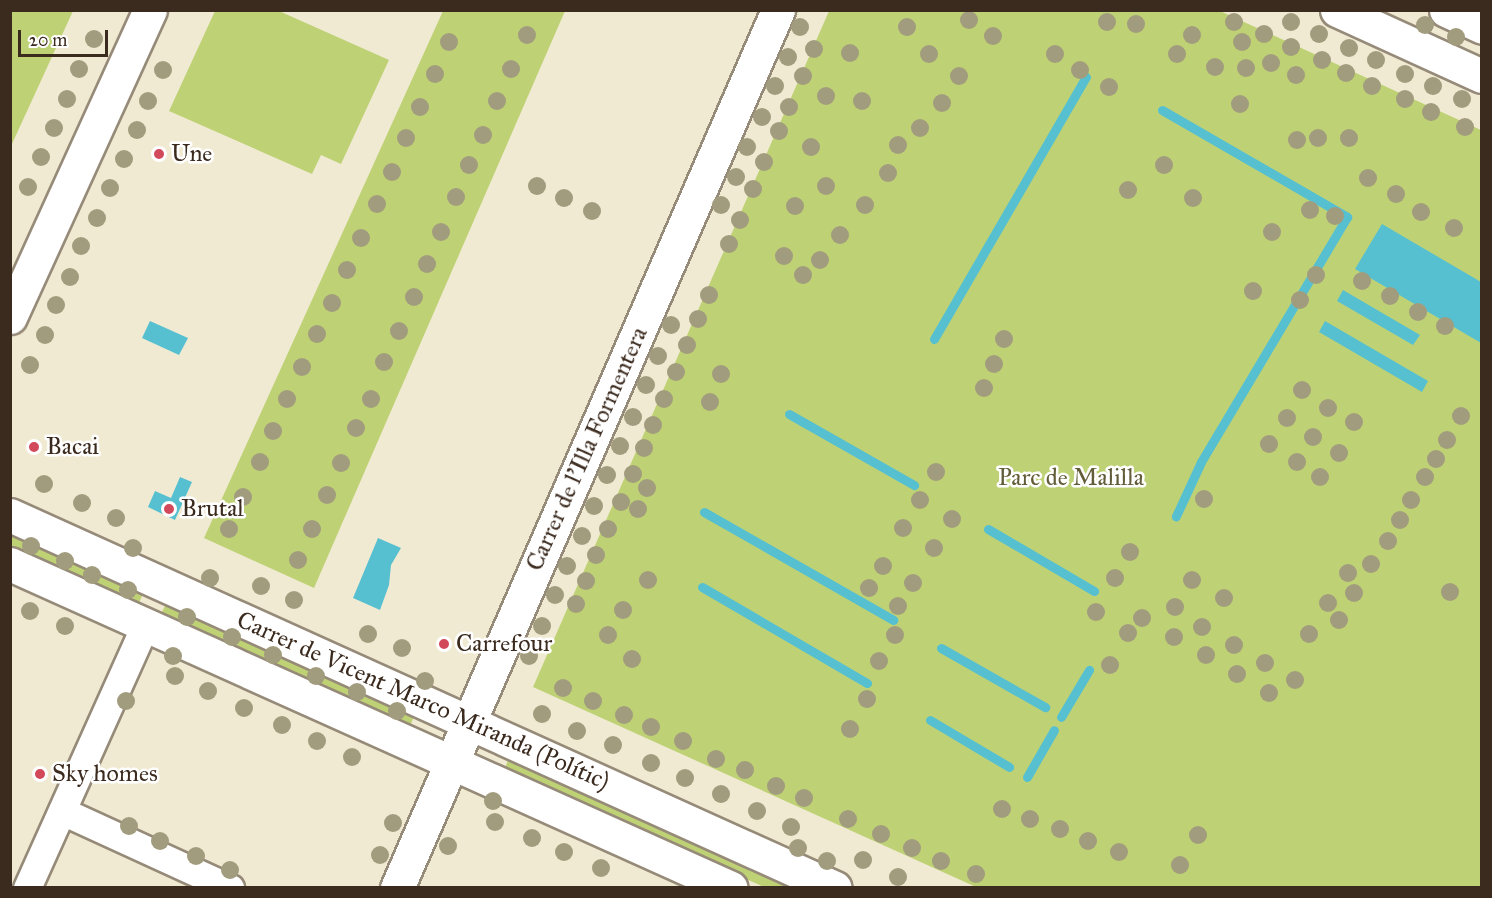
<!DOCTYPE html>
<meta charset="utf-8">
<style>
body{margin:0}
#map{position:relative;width:1492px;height:898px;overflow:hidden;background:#f1ead3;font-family:"IM FELL Great Primer",serif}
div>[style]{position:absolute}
.green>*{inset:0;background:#bed275}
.water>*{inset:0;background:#56c0d1}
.stream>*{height:9px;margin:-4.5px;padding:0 4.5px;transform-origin:4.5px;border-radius:4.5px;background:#56c0d1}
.roads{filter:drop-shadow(2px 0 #968a78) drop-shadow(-2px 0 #968a78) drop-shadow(0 2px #968a78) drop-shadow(0 -2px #968a78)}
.pedestrian>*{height:27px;margin:-13.5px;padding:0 13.5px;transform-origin:13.5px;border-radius:13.5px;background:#fff}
.minor>*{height:33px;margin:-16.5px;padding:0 16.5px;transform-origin:16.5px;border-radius:16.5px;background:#fff}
.trees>*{width:18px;height:18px;margin:-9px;border-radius:50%;background:#a29c7e}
.dots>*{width:16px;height:16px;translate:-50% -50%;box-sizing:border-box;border:3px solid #fff;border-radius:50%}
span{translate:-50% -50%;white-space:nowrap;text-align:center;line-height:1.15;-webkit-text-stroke:5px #fff;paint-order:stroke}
.poi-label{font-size:24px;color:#3b2a1e}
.left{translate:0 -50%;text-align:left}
.street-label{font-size:24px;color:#3b2a1e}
.park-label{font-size:24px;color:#625c38}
.frame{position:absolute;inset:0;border:12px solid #3b2a1e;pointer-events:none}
.scale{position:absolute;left:18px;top:30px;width:90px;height:27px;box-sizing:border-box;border:3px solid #3b2a1e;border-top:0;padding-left:8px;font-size:18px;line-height:21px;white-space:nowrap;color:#3b2a1e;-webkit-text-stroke:4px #fff;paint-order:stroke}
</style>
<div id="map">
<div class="green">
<i style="clip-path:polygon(11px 10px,73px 11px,11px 146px,10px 11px)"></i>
<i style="clip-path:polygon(215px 11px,279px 11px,389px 60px,341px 164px,321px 155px,312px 174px,169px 111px)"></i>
<i style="clip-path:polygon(443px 11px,565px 11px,314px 588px,204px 538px)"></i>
<i style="clip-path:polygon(829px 11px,1220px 11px,1481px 130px,1481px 887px,976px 887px,533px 687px)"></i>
<i style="clip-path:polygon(11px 530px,145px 589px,139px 603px,11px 546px)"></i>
<i style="clip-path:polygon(168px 600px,416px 712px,410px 726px,161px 614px)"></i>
<i style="clip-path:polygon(510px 756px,788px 882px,786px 887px,764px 887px,504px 770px)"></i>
</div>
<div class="water">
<i style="clip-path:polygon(1382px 224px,1481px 282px,1481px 343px,1355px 269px)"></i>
<i style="clip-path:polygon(1343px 290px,1420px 335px,1413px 345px,1337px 301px)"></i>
<i style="clip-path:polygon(150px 321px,188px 338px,179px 355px,142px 338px)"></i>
<i style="clip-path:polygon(1325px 321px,1428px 381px,1422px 392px,1319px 332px)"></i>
<i style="clip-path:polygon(180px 477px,192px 482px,175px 520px,148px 507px,155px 491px,171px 498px)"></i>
<i style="clip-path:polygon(378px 538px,401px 548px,391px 565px,389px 585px,380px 610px,353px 598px)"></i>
</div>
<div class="stream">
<i style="left:1162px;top:110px;width:214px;rotate:30deg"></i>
<i style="left:1347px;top:217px;width:285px;rotate:120.8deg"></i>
<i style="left:1201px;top:462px;width:60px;rotate:114.8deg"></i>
<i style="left:934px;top:339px;width:303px;rotate:-59.9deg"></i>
<i style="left:789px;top:414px;width:144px;rotate:29.6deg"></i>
<i style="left:704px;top:512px;width:218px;rotate:29.7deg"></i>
<i style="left:988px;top:529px;width:123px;rotate:30.3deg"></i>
<i style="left:702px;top:587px;width:191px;rotate:30.2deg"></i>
<i style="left:941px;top:648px;width:120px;rotate:29.6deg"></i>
<i style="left:1061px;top:717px;width:55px;rotate:-59.2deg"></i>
<i style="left:930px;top:720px;width:92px;rotate:30.7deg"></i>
<i style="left:1027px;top:777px;width:54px;rotate:-60.1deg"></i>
</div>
<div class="roads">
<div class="pedestrian">
<i style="left:62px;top:811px;width:185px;rotate:24.6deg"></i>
<i style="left:27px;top:888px;width:288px;rotate:-65.8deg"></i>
</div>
<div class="minor">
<i style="left:1337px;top:10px;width:159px;rotate:24.5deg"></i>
<i style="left:1446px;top:10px;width:40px;rotate:25deg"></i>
<i style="left:10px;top:317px;width:337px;rotate:-65.5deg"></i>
<i style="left:10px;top:515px;width:905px;rotate:24.33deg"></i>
<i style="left:10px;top:564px;width:790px;rotate:24.2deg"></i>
<i style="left:397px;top:888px;width:957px;rotate:-66.54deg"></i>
</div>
</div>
<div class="trees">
<i style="left:969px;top:20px"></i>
<i style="left:1107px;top:22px"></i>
<i style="left:1234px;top:22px"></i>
<i style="left:1291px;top:22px"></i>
<i style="left:1136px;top:24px"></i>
<i style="left:1425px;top:25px"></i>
<i style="left:800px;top:27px"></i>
<i style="left:907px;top:27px"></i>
<i style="left:1264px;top:34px"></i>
<i style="left:1319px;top:34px"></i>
<i style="left:527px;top:35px"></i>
<i style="left:1192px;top:35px"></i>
<i style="left:993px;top:36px"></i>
<i style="left:1456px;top:37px"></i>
<i style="left:94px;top:39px"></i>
<i style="left:449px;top:42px"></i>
<i style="left:1242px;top:42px"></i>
<i style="left:1291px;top:47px"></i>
<i style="left:1349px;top:48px"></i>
<i style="left:814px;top:49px"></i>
<i style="left:850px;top:53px"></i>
<i style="left:929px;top:54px"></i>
<i style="left:1055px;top:54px"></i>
<i style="left:1177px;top:54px"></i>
<i style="left:788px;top:57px"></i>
<i style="left:1322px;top:60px"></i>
<i style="left:1376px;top:60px"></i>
<i style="left:1271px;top:63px"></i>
<i style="left:1215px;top:67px"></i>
<i style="left:1246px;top:68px"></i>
<i style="left:79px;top:69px"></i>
<i style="left:511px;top:69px"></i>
<i style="left:163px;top:70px"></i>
<i style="left:1080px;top:70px"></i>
<i style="left:1346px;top:73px"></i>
<i style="left:435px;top:74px"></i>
<i style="left:1405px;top:74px"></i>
<i style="left:1296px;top:75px"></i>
<i style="left:803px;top:76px"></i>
<i style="left:959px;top:76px"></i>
<i style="left:775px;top:86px"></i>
<i style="left:1372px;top:86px"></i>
<i style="left:1433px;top:86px"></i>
<i style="left:1109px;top:87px"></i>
<i style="left:826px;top:96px"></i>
<i style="left:67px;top:99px"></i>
<i style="left:1405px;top:99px"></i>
<i style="left:1462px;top:99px"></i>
<i style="left:148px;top:101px"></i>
<i style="left:497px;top:101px"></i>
<i style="left:862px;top:101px"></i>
<i style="left:942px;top:103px"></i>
<i style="left:1240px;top:104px"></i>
<i style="left:420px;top:107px"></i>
<i style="left:789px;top:107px"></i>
<i style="left:1431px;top:112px"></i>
<i style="left:762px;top:117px"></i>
<i style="left:1465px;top:127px"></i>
<i style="left:54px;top:128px"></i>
<i style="left:920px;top:128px"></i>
<i style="left:137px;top:130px"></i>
<i style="left:779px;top:131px"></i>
<i style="left:483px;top:135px"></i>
<i style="left:406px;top:138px"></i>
<i style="left:1318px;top:138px"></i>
<i style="left:1349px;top:138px"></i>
<i style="left:1297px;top:140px"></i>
<i style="left:898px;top:145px"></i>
<i style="left:747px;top:147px"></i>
<i style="left:811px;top:147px"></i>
<i style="left:41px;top:157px"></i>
<i style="left:124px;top:159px"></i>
<i style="left:764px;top:162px"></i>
<i style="left:469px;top:165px"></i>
<i style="left:1164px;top:165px"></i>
<i style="left:392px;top:172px"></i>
<i style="left:888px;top:173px"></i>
<i style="left:736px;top:177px"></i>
<i style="left:1368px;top:178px"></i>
<i style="left:537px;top:186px"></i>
<i style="left:826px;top:186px"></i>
<i style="left:28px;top:187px"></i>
<i style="left:110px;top:188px"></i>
<i style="left:753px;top:189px"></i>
<i style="left:1128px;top:190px"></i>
<i style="left:1396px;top:194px"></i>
<i style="left:456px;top:197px"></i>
<i style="left:564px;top:198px"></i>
<i style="left:1193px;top:198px"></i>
<i style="left:377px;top:204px"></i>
<i style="left:721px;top:205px"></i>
<i style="left:865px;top:205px"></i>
<i style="left:795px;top:206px"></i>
<i style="left:1310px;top:210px"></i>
<i style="left:592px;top:211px"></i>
<i style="left:1421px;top:212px"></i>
<i style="left:1335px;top:216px"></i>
<i style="left:97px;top:218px"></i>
<i style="left:740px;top:220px"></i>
<i style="left:1454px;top:228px"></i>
<i style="left:441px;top:232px"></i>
<i style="left:1272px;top:232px"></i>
<i style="left:840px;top:235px"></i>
<i style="left:361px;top:238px"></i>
<i style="left:729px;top:244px"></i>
<i style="left:81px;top:246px"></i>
<i style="left:784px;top:256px"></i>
<i style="left:820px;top:260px"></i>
<i style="left:427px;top:264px"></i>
<i style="left:347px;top:270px"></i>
<i style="left:803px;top:275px"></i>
<i style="left:1316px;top:275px"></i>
<i style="left:70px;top:277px"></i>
<i style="left:1362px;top:281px"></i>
<i style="left:1253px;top:291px"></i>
<i style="left:709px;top:295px"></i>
<i style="left:1390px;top:296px"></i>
<i style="left:414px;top:297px"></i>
<i style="left:1300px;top:300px"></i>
<i style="left:332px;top:303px"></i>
<i style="left:56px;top:305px"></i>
<i style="left:1418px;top:312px"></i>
<i style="left:698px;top:319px"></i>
<i style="left:671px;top:325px"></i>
<i style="left:1445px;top:326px"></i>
<i style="left:399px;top:331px"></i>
<i style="left:317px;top:334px"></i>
<i style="left:45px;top:335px"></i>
<i style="left:1004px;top:339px"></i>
<i style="left:687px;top:345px"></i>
<i style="left:658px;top:356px"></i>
<i style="left:384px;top:362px"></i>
<i style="left:994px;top:364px"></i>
<i style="left:30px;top:365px"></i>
<i style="left:302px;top:367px"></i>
<i style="left:676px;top:372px"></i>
<i style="left:721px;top:374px"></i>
<i style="left:646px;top:385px"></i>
<i style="left:984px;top:388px"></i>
<i style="left:1302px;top:390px"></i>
<i style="left:287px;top:399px"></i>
<i style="left:371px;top:399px"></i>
<i style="left:664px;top:399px"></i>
<i style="left:710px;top:402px"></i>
<i style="left:1328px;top:408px"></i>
<i style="left:1461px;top:416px"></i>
<i style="left:633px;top:417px"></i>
<i style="left:1287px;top:418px"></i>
<i style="left:1354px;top:422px"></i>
<i style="left:653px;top:425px"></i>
<i style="left:356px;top:428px"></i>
<i style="left:273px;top:431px"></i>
<i style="left:1313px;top:437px"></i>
<i style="left:1447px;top:440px"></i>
<i style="left:1269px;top:444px"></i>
<i style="left:620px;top:446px"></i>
<i style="left:644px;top:448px"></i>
<i style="left:1339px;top:453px"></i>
<i style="left:1436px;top:459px"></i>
<i style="left:260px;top:462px"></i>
<i style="left:1297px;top:462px"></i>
<i style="left:341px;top:463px"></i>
<i style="left:936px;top:472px"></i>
<i style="left:633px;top:474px"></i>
<i style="left:607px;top:475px"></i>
<i style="left:1320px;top:477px"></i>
<i style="left:1425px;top:477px"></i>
<i style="left:44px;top:484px"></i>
<i style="left:647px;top:488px"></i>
<i style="left:327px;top:495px"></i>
<i style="left:243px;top:497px"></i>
<i style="left:1204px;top:499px"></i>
<i style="left:920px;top:500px"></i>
<i style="left:1411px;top:500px"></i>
<i style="left:621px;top:502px"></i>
<i style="left:82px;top:503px"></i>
<i style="left:594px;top:506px"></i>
<i style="left:638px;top:509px"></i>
<i style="left:116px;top:518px"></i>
<i style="left:952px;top:519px"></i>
<i style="left:1400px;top:520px"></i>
<i style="left:903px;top:528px"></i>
<i style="left:229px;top:529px"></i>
<i style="left:312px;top:529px"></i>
<i style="left:608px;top:529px"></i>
<i style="left:582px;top:536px"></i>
<i style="left:1388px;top:541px"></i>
<i style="left:31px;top:546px"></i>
<i style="left:133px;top:548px"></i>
<i style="left:934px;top:548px"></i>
<i style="left:1130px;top:552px"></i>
<i style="left:596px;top:555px"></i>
<i style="left:298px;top:560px"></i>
<i style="left:65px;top:561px"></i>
<i style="left:1371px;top:564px"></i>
<i style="left:567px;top:566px"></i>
<i style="left:883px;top:566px"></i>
<i style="left:1348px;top:573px"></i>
<i style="left:92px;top:575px"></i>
<i style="left:210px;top:578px"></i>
<i style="left:1115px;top:578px"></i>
<i style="left:648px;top:580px"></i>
<i style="left:1192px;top:580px"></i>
<i style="left:586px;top:581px"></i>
<i style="left:913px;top:583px"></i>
<i style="left:261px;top:586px"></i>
<i style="left:869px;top:588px"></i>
<i style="left:128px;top:590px"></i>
<i style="left:1450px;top:592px"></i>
<i style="left:1354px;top:593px"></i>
<i style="left:555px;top:595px"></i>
<i style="left:1224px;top:598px"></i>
<i style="left:294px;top:600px"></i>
<i style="left:1328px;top:603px"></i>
<i style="left:576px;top:604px"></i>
<i style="left:898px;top:606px"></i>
<i style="left:1175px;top:607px"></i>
<i style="left:623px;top:610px"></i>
<i style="left:30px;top:611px"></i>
<i style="left:1096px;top:612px"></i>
<i style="left:187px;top:617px"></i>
<i style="left:1142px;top:618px"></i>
<i style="left:1339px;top:620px"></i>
<i style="left:65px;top:626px"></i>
<i style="left:542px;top:626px"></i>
<i style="left:1202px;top:627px"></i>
<i style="left:1128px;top:633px"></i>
<i style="left:368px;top:634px"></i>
<i style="left:1309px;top:634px"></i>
<i style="left:608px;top:635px"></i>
<i style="left:895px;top:635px"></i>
<i style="left:232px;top:637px"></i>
<i style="left:1174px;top:637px"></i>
<i style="left:1234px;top:645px"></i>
<i style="left:402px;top:648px"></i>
<i style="left:273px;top:655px"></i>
<i style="left:1206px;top:655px"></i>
<i style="left:173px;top:656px"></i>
<i style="left:529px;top:656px"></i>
<i style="left:632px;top:659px"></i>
<i style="left:879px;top:661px"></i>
<i style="left:1265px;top:663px"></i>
<i style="left:1110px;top:665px"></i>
<i style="left:1237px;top:674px"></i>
<i style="left:175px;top:676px"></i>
<i style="left:316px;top:676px"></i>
<i style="left:1295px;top:680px"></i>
<i style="left:425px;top:681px"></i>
<i style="left:563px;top:688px"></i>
<i style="left:208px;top:691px"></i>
<i style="left:357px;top:692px"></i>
<i style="left:1269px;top:693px"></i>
<i style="left:867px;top:699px"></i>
<i style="left:126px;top:701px"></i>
<i style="left:593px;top:701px"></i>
<i style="left:244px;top:708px"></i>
<i style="left:397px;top:711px"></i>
<i style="left:542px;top:714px"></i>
<i style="left:624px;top:715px"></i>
<i style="left:282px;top:725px"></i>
<i style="left:651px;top:727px"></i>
<i style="left:850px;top:729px"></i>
<i style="left:577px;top:731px"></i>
<i style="left:317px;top:741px"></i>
<i style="left:683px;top:741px"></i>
<i style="left:613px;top:745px"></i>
<i style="left:352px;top:757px"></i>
<i style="left:716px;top:759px"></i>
<i style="left:651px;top:763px"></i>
<i style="left:745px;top:770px"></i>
<i style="left:685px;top:778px"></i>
<i style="left:776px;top:786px"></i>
<i style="left:721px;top:794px"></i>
<i style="left:804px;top:798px"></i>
<i style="left:493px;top:801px"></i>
<i style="left:1002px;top:809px"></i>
<i style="left:757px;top:811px"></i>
<i style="left:848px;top:819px"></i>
<i style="left:1030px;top:819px"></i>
<i style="left:495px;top:822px"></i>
<i style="left:393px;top:823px"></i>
<i style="left:129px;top:826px"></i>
<i style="left:791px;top:827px"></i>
<i style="left:1060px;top:829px"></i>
<i style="left:881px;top:834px"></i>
<i style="left:1198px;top:835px"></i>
<i style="left:532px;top:838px"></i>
<i style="left:160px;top:841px"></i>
<i style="left:1088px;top:841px"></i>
<i style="left:448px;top:846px"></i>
<i style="left:798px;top:848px"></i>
<i style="left:912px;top:848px"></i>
<i style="left:564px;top:852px"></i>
<i style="left:1119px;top:852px"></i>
<i style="left:380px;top:855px"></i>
<i style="left:196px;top:856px"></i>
<i style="left:863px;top:860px"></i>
<i style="left:827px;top:861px"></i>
<i style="left:941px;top:861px"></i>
<i style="left:1180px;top:865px"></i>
<i style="left:601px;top:868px"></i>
<i style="left:230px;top:870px"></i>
<i style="left:976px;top:874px"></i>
<i style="left:898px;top:877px"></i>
</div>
<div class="dots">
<i style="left:159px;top:154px;background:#d1495b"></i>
<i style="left:34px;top:447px;background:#d1495b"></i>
<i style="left:169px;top:509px;background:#d1495b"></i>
<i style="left:444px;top:644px;background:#d1495b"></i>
<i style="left:40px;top:774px;background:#d1495b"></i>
</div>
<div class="poi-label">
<span class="left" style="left:171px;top:154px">Une</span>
<span class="left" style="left:46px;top:447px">Bacai</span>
<span class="left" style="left:181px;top:509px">Brutal</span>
<span class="left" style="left:456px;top:644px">Carrefour</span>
<span class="left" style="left:52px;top:774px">Sky homes</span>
</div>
<div class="street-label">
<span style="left:587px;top:449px;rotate:-66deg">Carrer de l'Illa Formentera</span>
<span style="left:423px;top:701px;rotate:24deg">Carrer de Vicent Marco Miranda (Polític)</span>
</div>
<div class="park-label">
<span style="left:1071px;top:478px">Parc de Malilla</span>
</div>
<div class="frame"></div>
<div class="scale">20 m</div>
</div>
